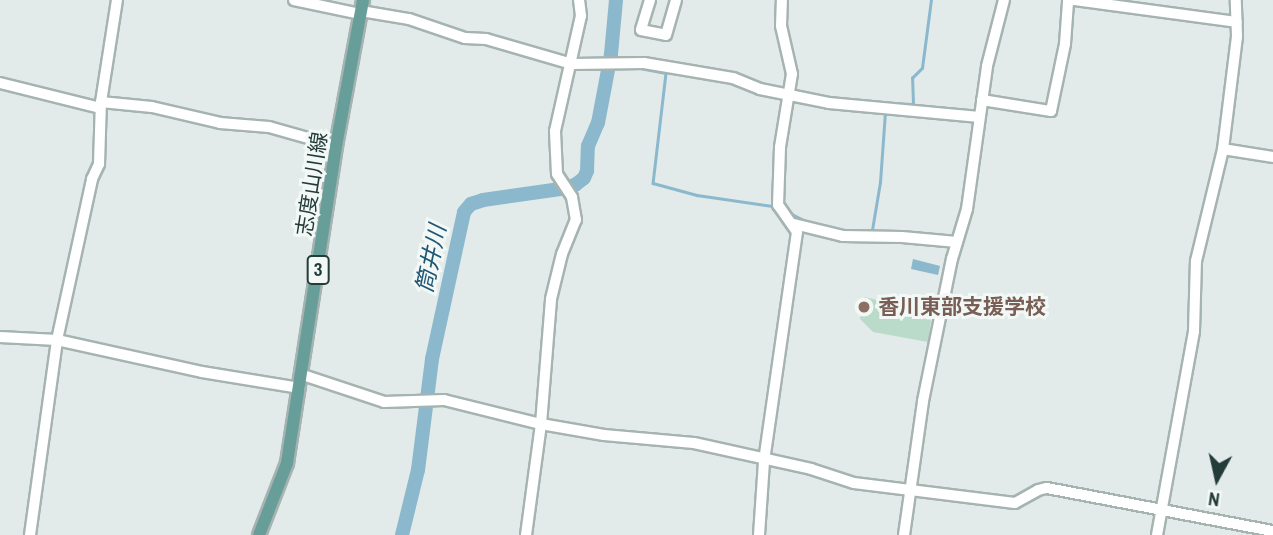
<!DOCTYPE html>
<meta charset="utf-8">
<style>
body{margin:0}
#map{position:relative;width:1273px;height:535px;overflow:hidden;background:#e2ebe9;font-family:"Archivo Narrow","Noto Sans JP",sans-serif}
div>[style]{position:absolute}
.green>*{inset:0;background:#bbdbca}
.water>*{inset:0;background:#8cb8cd}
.stream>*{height:2.5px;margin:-1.25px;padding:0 1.25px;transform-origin:1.25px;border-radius:1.25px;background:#8cb8cd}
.river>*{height:14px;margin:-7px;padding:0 7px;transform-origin:7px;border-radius:7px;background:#8cb8cd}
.roads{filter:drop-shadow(2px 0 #a5b3b1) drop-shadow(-2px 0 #a5b3b1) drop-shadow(0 2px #a5b3b1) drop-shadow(0 -2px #a5b3b1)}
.minor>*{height:10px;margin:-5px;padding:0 5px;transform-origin:5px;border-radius:5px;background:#fff}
.major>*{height:12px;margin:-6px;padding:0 6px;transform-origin:6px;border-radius:6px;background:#689e9a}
.dots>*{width:19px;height:19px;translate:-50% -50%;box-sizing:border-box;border:4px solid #f2f8f6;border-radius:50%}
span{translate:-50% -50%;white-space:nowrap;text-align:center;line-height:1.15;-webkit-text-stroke:6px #f2f8f6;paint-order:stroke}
.shield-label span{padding:2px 5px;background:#f2f8f6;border:2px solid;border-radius:5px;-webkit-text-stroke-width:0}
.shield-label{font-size:19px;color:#233b39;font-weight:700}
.street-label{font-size:21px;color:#233b39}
.education-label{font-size:21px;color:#785e54;font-weight:700}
.left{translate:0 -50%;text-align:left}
.water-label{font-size:23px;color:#205774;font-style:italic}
.north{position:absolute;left:1182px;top:444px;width:70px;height:70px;-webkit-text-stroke:5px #f2f8f6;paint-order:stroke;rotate:188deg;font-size:19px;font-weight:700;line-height:28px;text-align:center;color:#233b39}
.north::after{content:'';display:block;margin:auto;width:24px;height:32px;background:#233b39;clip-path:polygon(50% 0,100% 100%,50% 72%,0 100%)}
</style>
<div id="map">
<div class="green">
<i style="clip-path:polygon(864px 297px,920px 309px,924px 319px,931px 320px,928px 342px,873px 332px,860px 319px)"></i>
</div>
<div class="water">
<i style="clip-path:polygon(913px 259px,940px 266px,938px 275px,911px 269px)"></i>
</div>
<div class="stream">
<i style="left:640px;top:68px;width:26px;rotate:11deg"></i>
<i style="left:666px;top:73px;width:111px;rotate:96.7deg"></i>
<i style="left:653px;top:183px;width:46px;rotate:15.3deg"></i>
<i style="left:697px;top:195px;width:76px;rotate:8.3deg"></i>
<i style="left:606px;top:69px;width:10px;rotate:-6deg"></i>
<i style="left:886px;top:103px;width:27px;rotate:2deg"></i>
<i style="left:913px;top:104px;width:26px;rotate:-92deg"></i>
<i style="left:912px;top:78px;width:14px;rotate:-45deg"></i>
<i style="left:922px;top:68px;width:69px;rotate:-82.5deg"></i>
<i style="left:788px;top:212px;width:25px;rotate:27deg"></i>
<i style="left:867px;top:231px;width:5px;rotate:-11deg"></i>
<i style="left:872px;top:230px;width:49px;rotate:-80.5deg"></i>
<i style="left:880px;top:182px;width:69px;rotate:-85.9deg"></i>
</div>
<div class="river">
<i style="left:402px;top:535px;width:67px;rotate:-76.2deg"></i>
<i style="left:418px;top:470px;width:112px;rotate:-82.8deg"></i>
<i style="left:432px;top:359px;width:150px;rotate:-77.7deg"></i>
<i style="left:464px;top:212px;width:11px;rotate:-49deg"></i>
<i style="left:471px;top:204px;width:13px;rotate:-18deg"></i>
<i style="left:483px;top:200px;width:78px;rotate:-8.1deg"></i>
<i style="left:560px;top:189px;width:16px;rotate:-15deg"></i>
<i style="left:575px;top:185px;width:11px;rotate:-38deg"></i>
<i style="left:584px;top:178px;width:8px;rotate:-67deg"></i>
<i style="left:587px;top:171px;width:25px;rotate:-88deg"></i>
<i style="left:588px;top:146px;width:25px;rotate:-67deg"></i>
<i style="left:598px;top:123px;width:70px;rotate:-79.3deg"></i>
<i style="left:611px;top:54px;width:54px;rotate:-84.7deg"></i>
</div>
<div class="roads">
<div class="minor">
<i style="left:294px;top:0;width:67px;rotate:12deg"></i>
<i style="left:650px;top:0;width:31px;rotate:107deg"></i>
<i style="left:641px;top:30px;width:25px;rotate:11deg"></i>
<i style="left:666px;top:35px;width:36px;rotate:-74deg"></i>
<i style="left:1074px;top:0;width:164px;rotate:7.7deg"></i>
<i style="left:361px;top:11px;width:49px;rotate:9.5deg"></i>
<i style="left:409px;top:19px;width:59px;rotate:18.7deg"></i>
<i style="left:465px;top:38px;width:21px;rotate:3deg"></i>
<i style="left:486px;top:39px;width:90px;rotate:16.2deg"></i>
<i style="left:572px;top:64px;width:72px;rotate:-0.8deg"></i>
<i style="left:644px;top:63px;width:90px;rotate:9.6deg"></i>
<i style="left:733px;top:78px;width:29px;rotate:22deg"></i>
<i style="left:760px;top:89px;width:70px;rotate:11.5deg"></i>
<i style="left:829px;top:103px;width:151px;rotate:5.3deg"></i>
<i style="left:0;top:83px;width:103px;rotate:14deg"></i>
<i style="left:982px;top:100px;width:70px;rotate:9.1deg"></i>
<i style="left:1051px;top:111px;width:68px;rotate:-78.2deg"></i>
<i style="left:1065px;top:44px;width:42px;rotate:-85.9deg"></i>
<i style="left:1068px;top:2px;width:4px;rotate:-27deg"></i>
<i style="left:101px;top:102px;width:51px;rotate:5.6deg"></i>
<i style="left:152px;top:107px;width:70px;rotate:13.2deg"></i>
<i style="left:220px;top:123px;width:49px;rotate:4.7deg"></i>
<i style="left:269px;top:127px;width:70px;rotate:15.8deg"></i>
<i style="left:1223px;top:149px;width:51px;rotate:9.1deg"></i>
<i style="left:794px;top:224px;width:50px;rotate:13.8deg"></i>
<i style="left:843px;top:236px;width:59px;rotate:1deg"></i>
<i style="left:902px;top:237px;width:55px;rotate:5.2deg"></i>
<i style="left:0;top:337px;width:57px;rotate:3deg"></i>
<i style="left:57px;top:340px;width:148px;rotate:12.4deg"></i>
<i style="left:202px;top:372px;width:99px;rotate:9.3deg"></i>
<i style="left:303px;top:375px;width:85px;rotate:18.4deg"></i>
<i style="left:384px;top:402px;width:60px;rotate:-1.9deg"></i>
<i style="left:444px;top:400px;width:100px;rotate:13.9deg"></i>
<i style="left:541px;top:424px;width:64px;rotate:9.9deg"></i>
<i style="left:604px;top:435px;width:90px;rotate:5.1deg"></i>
<i style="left:694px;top:443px;width:120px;rotate:12.5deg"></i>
<i style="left:811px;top:469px;width:45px;rotate:18deg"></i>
<i style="left:854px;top:483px;width:162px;rotate:7.1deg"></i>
<i style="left:1015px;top:503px;width:26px;rotate:-29deg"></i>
<i style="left:1038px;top:490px;width:9px;rotate:-13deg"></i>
<i style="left:1047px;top:488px;width:230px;rotate:10.8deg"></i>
<i style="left:30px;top:535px;width:197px;rotate:-82.1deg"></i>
<i style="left:57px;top:340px;width:165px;rotate:-77.7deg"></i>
<i style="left:92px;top:179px;width:17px;rotate:-65deg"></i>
<i style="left:99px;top:164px;width:62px;rotate:-88.2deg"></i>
<i style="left:101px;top:102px;width:103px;rotate:-81.1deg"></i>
<i style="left:526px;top:535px;width:112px;rotate:-82.3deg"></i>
<i style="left:541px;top:424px;width:125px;rotate:-85.4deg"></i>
<i style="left:551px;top:299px;width:46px;rotate:-76.3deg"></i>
<i style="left:562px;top:254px;width:37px;rotate:-68deg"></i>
<i style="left:576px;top:220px;width:23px;rotate:-100deg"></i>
<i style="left:572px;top:197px;width:27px;rotate:-123deg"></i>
<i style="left:557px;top:174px;width:43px;rotate:-92.7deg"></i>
<i style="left:555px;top:131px;width:118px;rotate:-77.3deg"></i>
<i style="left:581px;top:16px;width:16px;rotate:-97deg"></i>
<i style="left:759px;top:535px;width:74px;rotate:-86.1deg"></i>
<i style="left:764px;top:461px;width:231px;rotate:-81.8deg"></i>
<i style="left:797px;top:232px;width:33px;rotate:-125deg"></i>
<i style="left:778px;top:205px;width:58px;rotate:-88deg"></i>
<i style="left:780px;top:147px;width:74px;rotate:-80.7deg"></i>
<i style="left:792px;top:74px;width:49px;rotate:-102.9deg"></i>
<i style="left:781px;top:26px;width:26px;rotate:-88deg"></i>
<i style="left:904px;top:535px;width:135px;rotate:-81.9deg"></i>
<i style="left:923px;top:401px;width:145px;rotate:-78.5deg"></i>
<i style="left:952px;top:259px;width:52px;rotate:-73.3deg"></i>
<i style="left:967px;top:209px;width:144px;rotate:-82deg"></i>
<i style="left:987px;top:66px;width:68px;rotate:-75.6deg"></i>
<i style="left:1157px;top:535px;width:207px;rotate:-79.7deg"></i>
<i style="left:1194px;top:331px;width:70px;rotate:-88.4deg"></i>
<i style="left:1196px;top:261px;width:115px;rotate:-76.4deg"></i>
<i style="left:1223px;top:149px;width:114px;rotate:-82.9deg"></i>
<i style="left:1237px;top:36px;width:36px;rotate:-92deg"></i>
</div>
<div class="major">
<i style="left:259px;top:535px;width:77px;rotate:-68.7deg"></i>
<i style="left:287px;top:463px;width:321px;rotate:-81.2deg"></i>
<i style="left:336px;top:146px;width:148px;rotate:-79.5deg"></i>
</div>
</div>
<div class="dots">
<i style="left:864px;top:307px;background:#8d6e63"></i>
</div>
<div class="shield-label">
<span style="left:318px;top:270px">3</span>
</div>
<div class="street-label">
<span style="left:312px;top:184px;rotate:-81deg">志度山川線</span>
</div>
<div class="education-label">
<span class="left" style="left:878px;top:307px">香川東部支援学校</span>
</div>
<div class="water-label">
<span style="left:431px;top:259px;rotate:-78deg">筒井川</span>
</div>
<div class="north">N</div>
</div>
